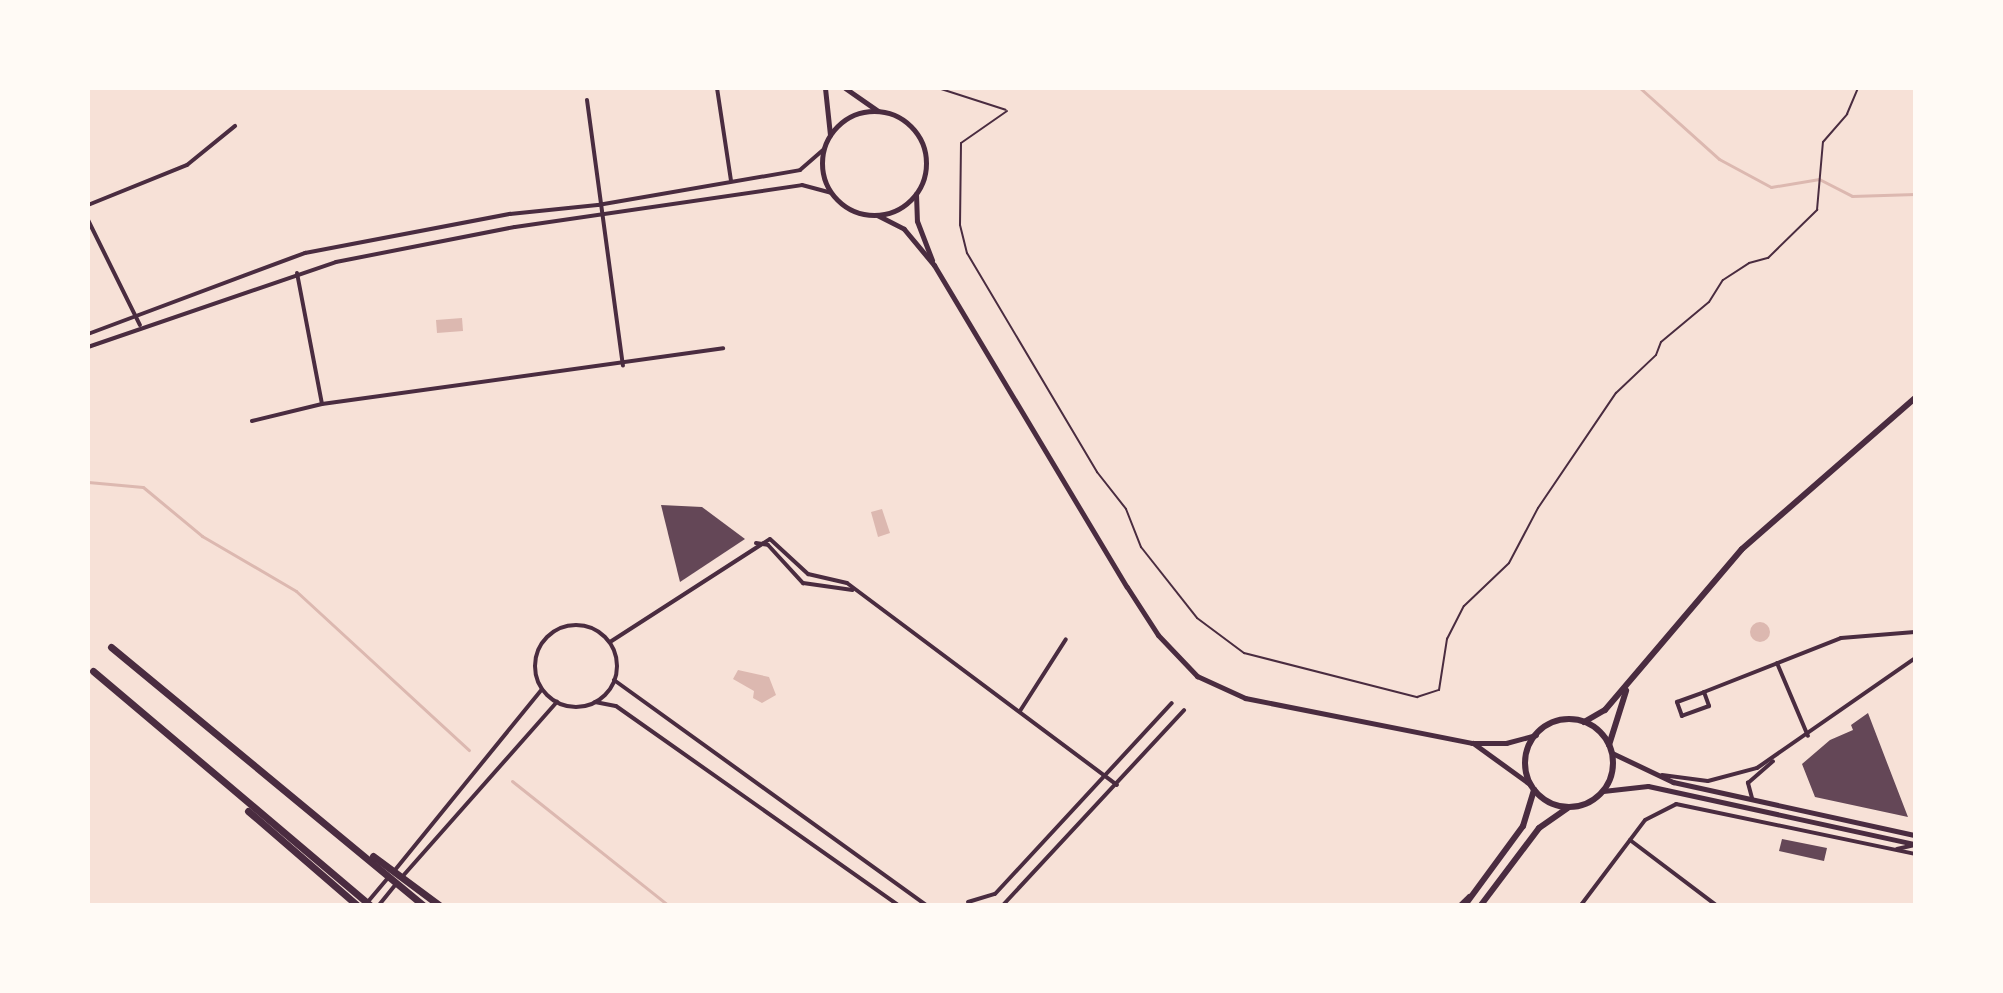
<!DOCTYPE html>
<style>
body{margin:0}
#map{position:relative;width:2003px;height:993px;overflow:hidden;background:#f7e1d7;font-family:"Space Grotesk",sans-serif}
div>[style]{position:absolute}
.water>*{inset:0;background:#dcb8b0}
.round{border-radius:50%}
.stream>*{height:3px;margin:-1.5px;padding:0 1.5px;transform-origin:1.5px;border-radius:1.5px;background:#dcb8b0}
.building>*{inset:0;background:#644757}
.path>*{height:2px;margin:-1px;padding:0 1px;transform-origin:1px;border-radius:1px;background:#4a2c40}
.minor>*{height:4px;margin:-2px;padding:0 2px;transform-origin:2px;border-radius:2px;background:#4a2c40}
.minor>.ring{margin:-2px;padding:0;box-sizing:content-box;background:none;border:4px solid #4a2c40;border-radius:50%}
.tertiary>*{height:5px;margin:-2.5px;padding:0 2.5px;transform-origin:2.5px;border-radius:2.5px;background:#4a2c40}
.tertiary>.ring{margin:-2.5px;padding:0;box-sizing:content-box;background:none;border:5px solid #4a2c40;border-radius:50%}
.primary>*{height:6px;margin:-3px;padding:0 3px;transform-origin:3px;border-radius:3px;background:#4a2c40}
.primary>.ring{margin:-3px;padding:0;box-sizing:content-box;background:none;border:6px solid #4a2c40;border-radius:50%}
.motorway>*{height:7px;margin:-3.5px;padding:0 3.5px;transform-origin:3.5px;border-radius:3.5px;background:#4a2c40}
span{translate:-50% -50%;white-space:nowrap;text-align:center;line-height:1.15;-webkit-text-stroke:6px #fffaf5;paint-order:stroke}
.frame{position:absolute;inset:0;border:90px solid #fffaf5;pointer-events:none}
</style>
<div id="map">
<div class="water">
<i style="clip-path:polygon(462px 318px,463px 331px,437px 333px,436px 320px)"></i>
<i style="clip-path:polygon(882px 509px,890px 533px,878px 537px,871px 512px)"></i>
<i class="round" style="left:1750px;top:622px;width:20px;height:20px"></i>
<i style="clip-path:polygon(738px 670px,769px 677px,776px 695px,762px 703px,753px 698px,754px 691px,733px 679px)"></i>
</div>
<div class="stream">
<i style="left:1640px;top:88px;width:106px;rotate:41.9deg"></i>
<i style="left:1719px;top:159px;width:59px;rotate:28.3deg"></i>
<i style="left:1771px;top:187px;width:49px;rotate:-9.5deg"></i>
<i style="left:1819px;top:179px;width:37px;rotate:27deg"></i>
<i style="left:1852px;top:196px;width:63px;rotate:-1.8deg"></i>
<i style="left:88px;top:482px;width:55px;rotate:5.2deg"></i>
<i style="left:143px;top:487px;width:77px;rotate:39.7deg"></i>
<i style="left:202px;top:536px;width:109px;rotate:30.3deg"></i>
<i style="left:296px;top:591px;width:235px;rotate:42.6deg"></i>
<i style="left:512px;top:781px;width:199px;rotate:38.5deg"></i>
</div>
<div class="building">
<i style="clip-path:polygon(661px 505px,702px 507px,745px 539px,680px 582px)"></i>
<i style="clip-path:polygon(1868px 713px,1886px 760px,1908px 817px,1815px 797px,1802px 764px,1830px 740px,1853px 730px,1851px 725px)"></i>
<i style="clip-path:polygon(1782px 839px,1827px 848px,1824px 861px,1779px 851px)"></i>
</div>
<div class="path">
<i style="left:938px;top:88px;width:71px;rotate:17.9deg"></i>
<i style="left:1007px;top:111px;width:56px;rotate:145.2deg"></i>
<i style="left:961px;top:143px;width:82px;rotate:90.7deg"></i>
<i style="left:960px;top:225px;width:29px;rotate:76deg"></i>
<i style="left:967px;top:253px;width:255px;rotate:59.3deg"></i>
<i style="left:1097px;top:472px;width:47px;rotate:51.9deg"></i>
<i style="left:1126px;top:509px;width:41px;rotate:68.5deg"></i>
<i style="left:1141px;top:547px;width:90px;rotate:51.7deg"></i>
<i style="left:1197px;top:618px;width:59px;rotate:36.7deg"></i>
<i style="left:1244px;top:653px;width:179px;rotate:14.3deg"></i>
<i style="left:1417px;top:697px;width:23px;rotate:-18deg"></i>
<i style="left:1439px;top:690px;width:52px;rotate:-81.1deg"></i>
<i style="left:1447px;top:639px;width:37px;rotate:-63deg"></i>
<i style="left:1464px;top:606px;width:62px;rotate:-43.7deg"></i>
<i style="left:1509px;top:563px;width:62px;rotate:-62.2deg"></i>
<i style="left:1538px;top:508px;width:139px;rotate:-55.9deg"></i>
<i style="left:1616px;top:393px;width:55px;rotate:-43.5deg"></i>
<i style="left:1656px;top:355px;width:14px;rotate:-69deg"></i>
<i style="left:1661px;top:342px;width:62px;rotate:-39.8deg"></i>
<i style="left:1709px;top:302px;width:26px;rotate:-58deg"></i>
<i style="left:1723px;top:280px;width:31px;rotate:-33deg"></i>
<i style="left:1749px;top:263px;width:20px;rotate:-15deg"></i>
<i style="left:1768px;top:258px;width:69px;rotate:-44.4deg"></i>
<i style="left:1817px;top:210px;width:68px;rotate:-85deg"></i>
<i style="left:1823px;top:142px;width:37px;rotate:-49deg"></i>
<i style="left:1847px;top:114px;width:28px;rotate:-67deg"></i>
</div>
<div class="minor">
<i style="left:717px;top:88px;width:94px;rotate:81.4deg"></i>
<i style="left:587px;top:100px;width:268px;rotate:82.3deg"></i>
<i style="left:88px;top:205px;width:107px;rotate:-22deg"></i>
<i style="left:187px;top:165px;width:62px;rotate:-39.1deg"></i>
<i style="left:88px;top:220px;width:117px;rotate:63.7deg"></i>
<i style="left:297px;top:273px;width:133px;rotate:79.2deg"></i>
<i style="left:88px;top:334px;width:232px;rotate:-20.5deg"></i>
<i style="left:305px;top:253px;width:209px;rotate:-10.8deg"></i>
<i style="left:510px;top:214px;width:88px;rotate:-5.8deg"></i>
<i style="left:598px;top:205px;width:205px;rotate:-9.8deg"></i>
<i style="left:800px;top:170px;width:32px;rotate:-41deg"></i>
<i style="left:88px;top:347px;width:262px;rotate:-18.9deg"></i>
<i style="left:336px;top:262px;width:182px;rotate:-11.1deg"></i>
<i style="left:515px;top:227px;width:290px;rotate:-8.3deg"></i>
<i style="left:802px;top:185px;width:30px;rotate:15deg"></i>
<i style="left:252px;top:421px;width:72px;rotate:-13.7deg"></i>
<i style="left:322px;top:404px;width:405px;rotate:-7.9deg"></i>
<i style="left:756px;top:543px;width:12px;rotate:9deg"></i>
<i style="left:768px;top:545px;width:52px;rotate:47.4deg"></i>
<i style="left:803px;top:583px;width:50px;rotate:8deg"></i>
<i class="ring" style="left:535px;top:625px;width:78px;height:78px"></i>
<i style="left:610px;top:642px;width:190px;rotate:-32.8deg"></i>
<i style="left:770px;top:539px;width:52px;rotate:42.6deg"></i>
<i style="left:808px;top:574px;width:40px;rotate:13deg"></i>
<i style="left:847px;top:583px;width:337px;rotate:36.8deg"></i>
<i style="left:1777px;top:663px;width:79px;rotate:67deg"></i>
<i style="left:614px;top:680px;width:385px;rotate:35.8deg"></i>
<i style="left:1704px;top:692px;width:147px;rotate:-21.5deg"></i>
<i style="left:1841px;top:638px;width:74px;rotate:-4.6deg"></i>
<i style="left:1704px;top:692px;width:15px;rotate:70deg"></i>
<i style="left:1709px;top:706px;width:29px;rotate:160deg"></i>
<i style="left:1682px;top:716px;width:15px;rotate:-110deg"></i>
<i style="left:1677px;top:702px;width:29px;rotate:-20deg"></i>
<i style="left:595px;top:702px;width:21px;rotate:11deg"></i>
<i style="left:616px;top:706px;width:345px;rotate:35.2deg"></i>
<i style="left:1020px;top:711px;width:85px;rotate:-57.4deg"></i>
<i style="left:1662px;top:775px;width:46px;rotate:7.4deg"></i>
<i style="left:1708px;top:781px;width:51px;rotate:-14.9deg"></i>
<i style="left:1757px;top:768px;width:193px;rotate:-34.8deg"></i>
<i style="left:1752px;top:798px;width:16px;rotate:-105deg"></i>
<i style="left:1748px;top:783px;width:33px;rotate:-41deg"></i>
<i style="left:1630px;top:840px;width:108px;rotate:37.1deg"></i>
<i style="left:1897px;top:849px;width:18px;rotate:-13deg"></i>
<i style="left:395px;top:870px;width:233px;rotate:-50.9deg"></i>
<i style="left:402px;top:877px;width:234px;rotate:-48.5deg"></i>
<i style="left:968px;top:902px;width:28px;rotate:-17deg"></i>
<i style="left:995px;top:894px;width:260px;rotate:-47.2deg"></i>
<i style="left:366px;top:904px;width:35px;rotate:-50deg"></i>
<i style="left:379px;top:905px;width:27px;rotate:-51deg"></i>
<i style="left:945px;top:905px;width:29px"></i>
<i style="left:1003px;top:905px;width:266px;rotate:-47.1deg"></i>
<i style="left:1460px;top:905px;width:13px;rotate:-45deg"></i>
<i style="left:1581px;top:905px;width:106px;rotate:-53deg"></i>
<i style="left:1645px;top:820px;width:35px;rotate:-27deg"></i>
<i style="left:1676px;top:804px;width:244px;rotate:11.8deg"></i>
</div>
<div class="tertiary">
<i style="left:825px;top:88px;width:47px;rotate:83.9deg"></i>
<i style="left:845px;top:88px;width:40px;rotate:34.9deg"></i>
<i class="ring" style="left:822px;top:111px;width:99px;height:99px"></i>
<i style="left:916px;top:194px;width:27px;rotate:88deg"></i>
<i style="left:917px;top:221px;width:42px;rotate:69deg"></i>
<i style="left:877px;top:215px;width:30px;rotate:27deg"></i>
<i style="left:904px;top:229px;width:47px;rotate:50.2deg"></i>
<i style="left:934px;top:265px;width:375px;rotate:59.1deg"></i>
<i style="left:1127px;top:587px;width:57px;rotate:57.1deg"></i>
<i style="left:1158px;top:635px;width:57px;rotate:46.4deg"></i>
<i style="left:1197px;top:676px;width:53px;rotate:24.6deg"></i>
<i style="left:1245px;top:698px;width:231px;rotate:11.2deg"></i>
<i style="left:1472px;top:743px;width:34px"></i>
<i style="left:1506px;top:743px;width:31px;rotate:-15deg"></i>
<i style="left:1473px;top:743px;width:72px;rotate:35.9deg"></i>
<i style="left:1612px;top:753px;width:68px;rotate:25.4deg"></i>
<i style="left:1673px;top:782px;width:248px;rotate:12.4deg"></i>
<i style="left:1603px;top:791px;width:45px;rotate:-6.3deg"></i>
<i style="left:1648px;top:786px;width:273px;rotate:12.3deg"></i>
</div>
<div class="primary">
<i class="ring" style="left:1525px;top:719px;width:82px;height:82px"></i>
<i style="left:1584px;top:722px;width:24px;rotate:-30deg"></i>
<i style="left:1605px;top:710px;width:211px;rotate:-49.6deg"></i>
<i style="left:1742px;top:549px;width:230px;rotate:-41.1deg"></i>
<i style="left:1609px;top:745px;width:57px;rotate:-72.5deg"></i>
<i style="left:1465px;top:905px;width:98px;rotate:-53.7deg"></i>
<i style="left:1523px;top:826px;width:38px;rotate:-73deg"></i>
<i style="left:1481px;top:905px;width:96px;rotate:-53deg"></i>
<i style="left:1539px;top:828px;width:35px;rotate:-35deg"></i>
</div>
<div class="motorway">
<i style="left:111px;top:647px;width:405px;rotate:39.6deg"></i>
<i style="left:93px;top:671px;width:363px;rotate:40.2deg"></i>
<i style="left:248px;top:811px;width:144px;rotate:40.8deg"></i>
<i style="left:373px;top:856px;width:82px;rotate:36.6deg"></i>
</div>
<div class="frame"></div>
</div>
